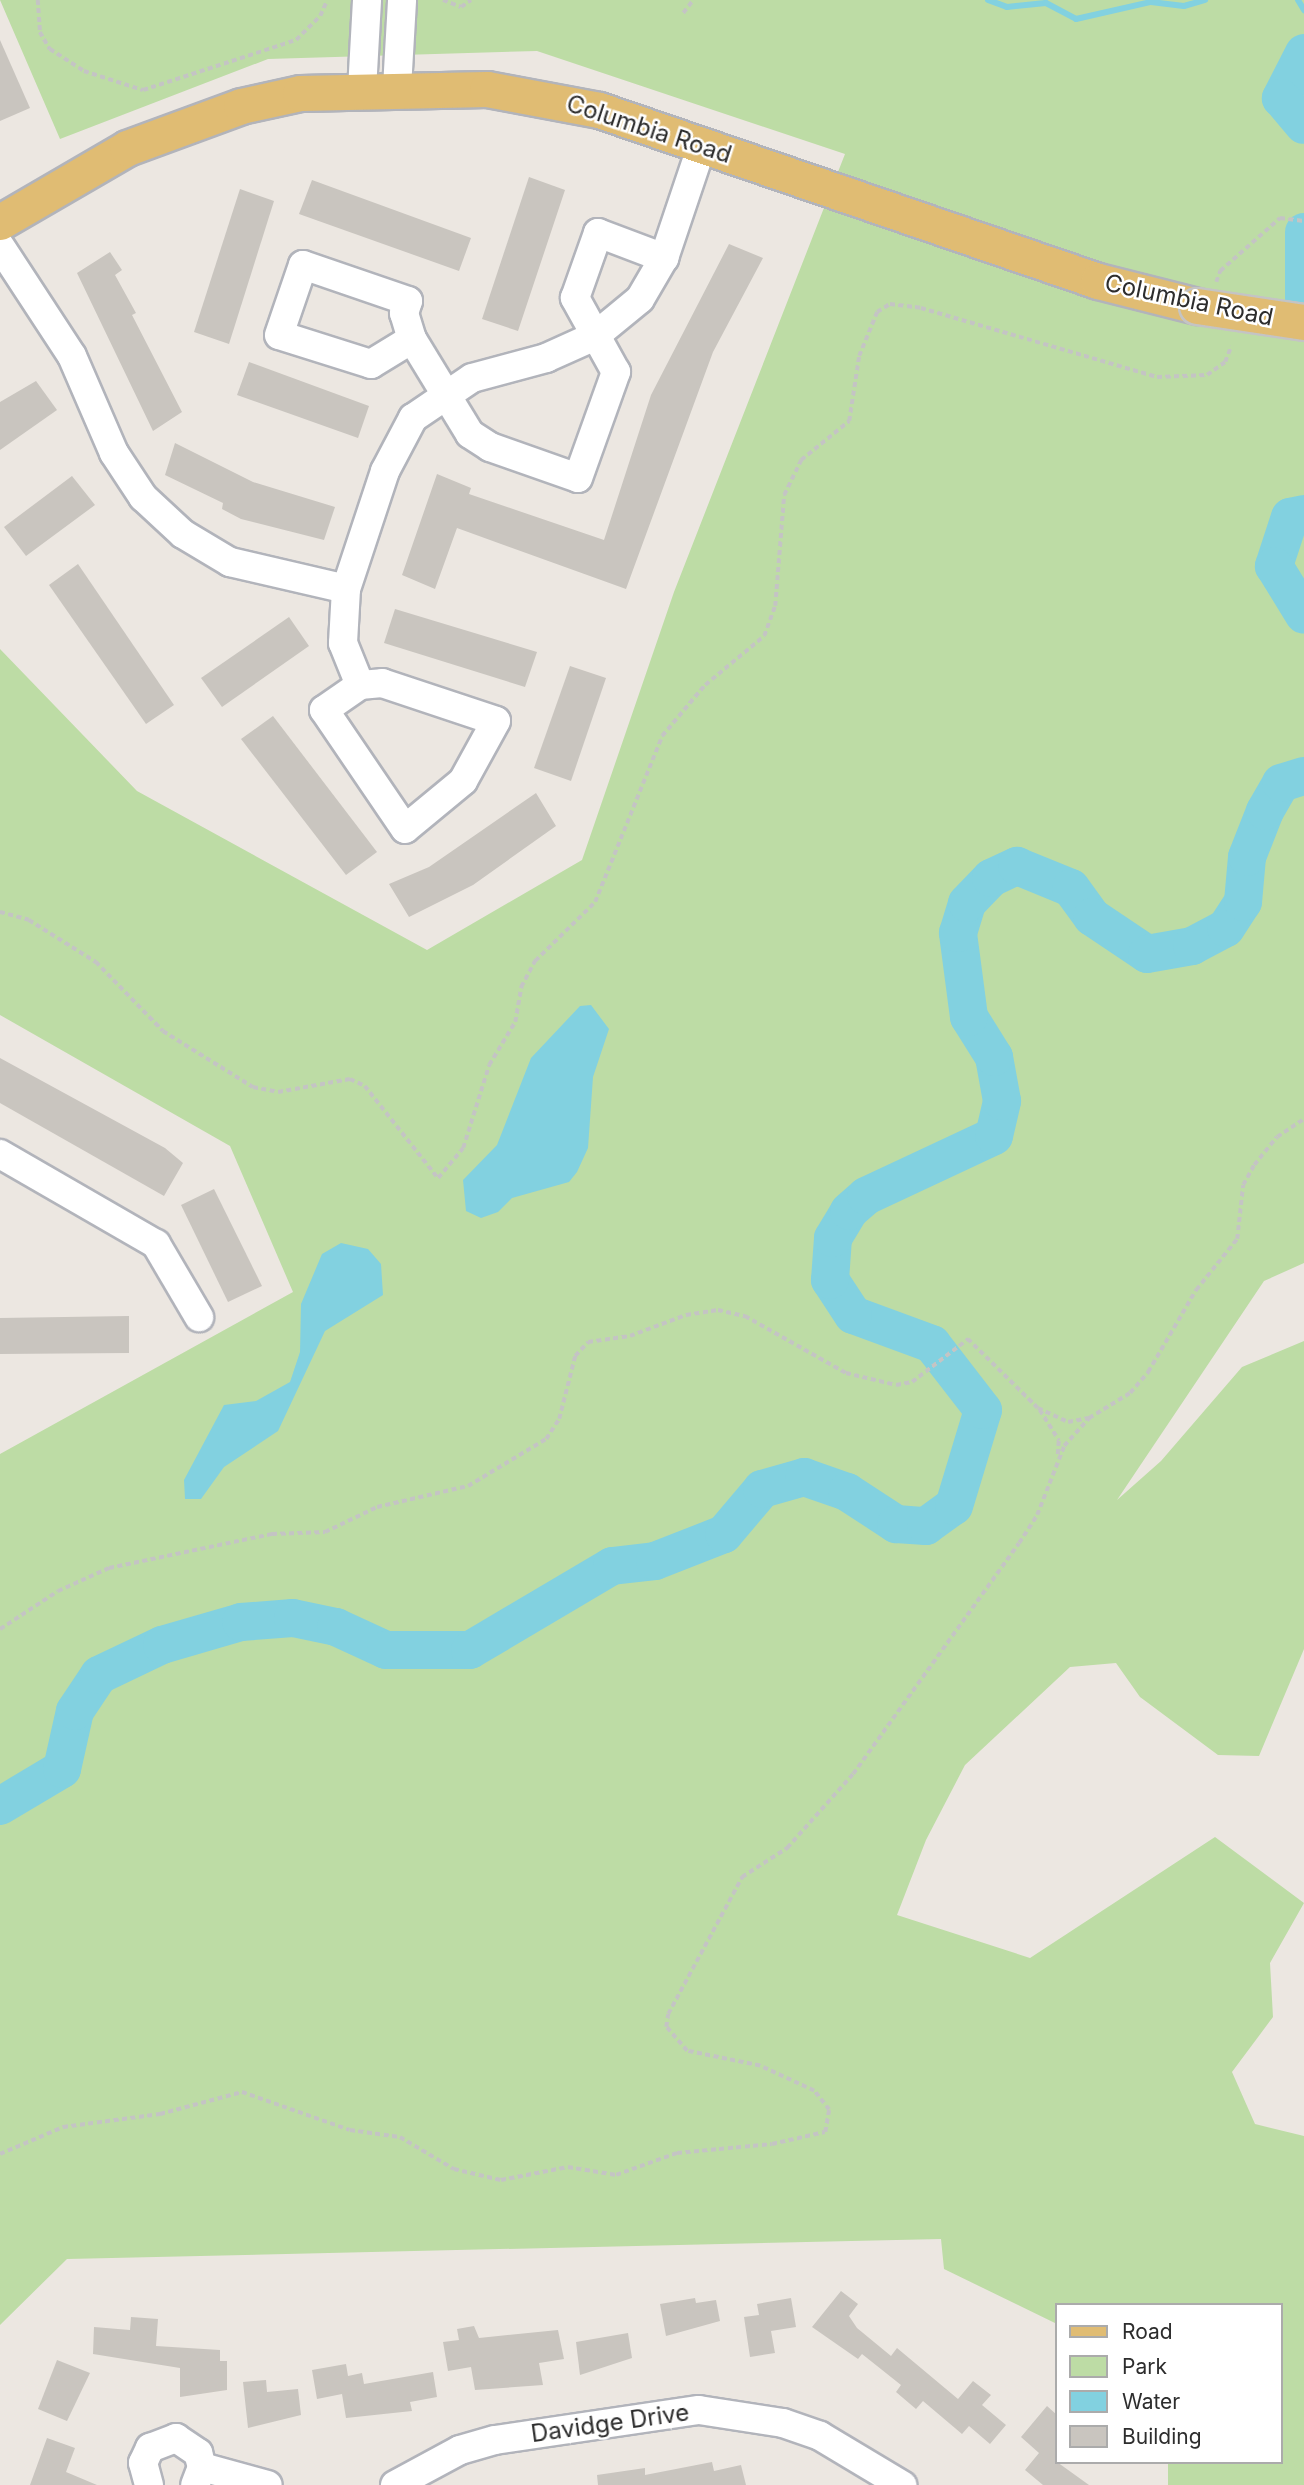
<!DOCTYPE html>
<style>
body{margin:0}
#map{position:relative;width:1304px;height:2485px;overflow:hidden;background:#ece7e1;font-family:Inter,sans-serif}
div>[style]{position:absolute}
.green>*{inset:0;background:#bddca5}
.water>*{inset:0;background:#82d1e0}
.stream>*{height:6px;margin:-3px;padding:0 3px;transform-origin:3px;border-radius:3px;background:#82d1e0}
.river>*{height:38px;margin:-19px;padding:0 19px;transform-origin:19px;border-radius:19px;background:#82d1e0}
.building>*{inset:0;background:#c9c5bf}
.path>*{height:3.5px;margin-top:-1.75px;transform-origin:0;background:repeating-linear-gradient(90deg,#c4c4c4 0 5px,transparent 0 8.5px)}
.roads{filter:drop-shadow(2px 0 #b2b4bb) drop-shadow(-2px 0 #b2b4bb) drop-shadow(0 2px #b2b4bb) drop-shadow(0 -2px #b2b4bb)}
.minor>*{height:28px;margin:-14px;padding:0 14px;transform-origin:14px;border-radius:14px;background:#fff}
.major>*{height:35px;margin:-17.5px;padding:0 17.5px;transform-origin:17.5px;border-radius:17.5px;background:#e0bc73}
.bridges{filter:drop-shadow(2px 0 #c4c4c4) drop-shadow(-2px 0 #c4c4c4) drop-shadow(0 2px #c4c4c4) drop-shadow(0 -2px #c4c4c4)}
.major-bridge>*{height:35px;margin:-17.5px;padding:0 17.5px;transform-origin:17.5px;border-radius:17.5px;background:#e0bc73}
span{translate:-50% -50%;white-space:nowrap;text-align:center;line-height:1.15;-webkit-text-stroke:5px #fff;paint-order:stroke}
.street-label{font-size:24px;color:#2d2d2d}
.legend{position:absolute;left:1055px;top:2303px;width:228px;height:161px;box-sizing:border-box;background:#fff;border:2px solid #ababab;margin:0;padding:9px 12px;list-style:none;font-size:21px;color:#2d2d2d}
.legend li{display:flex;align-items:center;gap:14px;height:35px}
.legend b{width:35px;border:2px solid #ababab}
</style>
<div id="map">
<div class="green">
<i style="clip-path:polygon(0 0,1304px 0,1304px 1263px,1264px 1281px,1117px 1500px,1161px 1461px,1242px 1367px,1304px 1341px,1304px 1649px,1259px 1756px,1218px 1755px,1140px 1697px,1116px 1663px,1070px 1667px,965px 1765px,926px 1840px,897px 1915px,1030px 1958px,1215px 1837px,1304px 1903px,1270px 1963px,1273px 2017px,1232px 2072px,1255px 2124px,1304px 2136px,1304px 2485px,1168px 2485px,1168px 2462px,1281px 2462px,1281px 2305px,1057px 2305px,1057px 2324px,944px 2269px,941px 2239px,67px 2259px,0 2325px,0 1454px,293px 1292px,230px 1146px,0 1015px,0 649px,137px 791px,427px 950px,582px 860px,674px 592px,845px 154px,537px 51px,268px 59px,60px 139px)"></i>
</div>
<div class="water">
<i style="clip-path:polygon(591px 1005px,609px 1029px,593px 1077px,588px 1148px,577px 1172px,569px 1182px,512px 1198px,498px 1212px,481px 1218px,466px 1211px,463px 1180px,497px 1145px,531px 1058px,580px 1006px)"></i>
<i style="clip-path:polygon(341px 1243px,368px 1249px,381px 1264px,383px 1295px,325px 1331px,278px 1431px,224px 1467px,201px 1499px,185px 1499px,184px 1480px,224px 1405px,256px 1401px,290px 1382px,300px 1352px,301px 1304px,322px 1254px)"></i>
</div>
<div class="stream">
<i style="left:988px;top:0;width:20px;rotate:20deg"></i>
<i style="left:1007px;top:7px;width:39px;rotate:-6deg"></i>
<i style="left:1046px;top:3px;width:34px;rotate:28deg"></i>
<i style="left:1076px;top:19px;width:77px;rotate:-12.8deg"></i>
<i style="left:1151px;top:2px;width:33px;rotate:7deg"></i>
<i style="left:1184px;top:6px;width:22px;rotate:-16deg"></i>
<i style="left:1298px;top:0;width:12px;rotate:59deg"></i>
</div>
<div class="river">
<i style="left:1304px;top:53px;width:51px;rotate:117.1deg"></i>
<i style="left:1281px;top:98px;width:35px;rotate:50deg"></i>
<i style="left:1304px;top:232px;width:81px;rotate:90deg"></i>
<i style="left:1304px;top:514px;width:14px;rotate:168deg"></i>
<i style="left:1290px;top:517px;width:52px;rotate:108.1deg"></i>
<i style="left:1274px;top:566px;width:57px;rotate:58.5deg"></i>
<i style="left:0;top:1806px;width:72px;rotate:-30.8deg"></i>
<i style="left:62px;top:1769px;width:59px;rotate:-77.4deg"></i>
<i style="left:75px;top:1711px;width:43px;rotate:-56.3deg"></i>
<i style="left:99px;top:1675px;width:70px;rotate:-25.5deg"></i>
<i style="left:162px;top:1645px;width:82px;rotate:-16.2deg"></i>
<i style="left:241px;top:1622px;width:52px;rotate:-4.4deg"></i>
<i style="left:293px;top:1618px;width:44px;rotate:11.8deg"></i>
<i style="left:336px;top:1627px;width:55px;rotate:24.7deg"></i>
<i style="left:386px;top:1650px;width:84px"></i>
<i style="left:470px;top:1650px;width:165px;rotate:-30.6deg"></i>
<i style="left:612px;top:1566px;width:43px;rotate:-6.6deg"></i>
<i style="left:655px;top:1561px;width:74px;rotate:-21.4deg"></i>
<i style="left:724px;top:1534px;width:59px;rotate:-49.8deg"></i>
<i style="left:762px;top:1489px;width:44px;rotate:-15.9deg"></i>
<i style="left:804px;top:1477px;width:46px;rotate:19.2deg"></i>
<i style="left:847px;top:1492px;width:59px;rotate:33.1deg"></i>
<i style="left:896px;top:1524px;width:30px;rotate:4deg"></i>
<i style="left:926px;top:1526px;width:34px;rotate:-36deg"></i>
<i style="left:954px;top:1506px;width:100px;rotate:-73.2deg"></i>
<i style="left:983px;top:1410px;width:83px;rotate:-127.7deg"></i>
<i style="left:932px;top:1344px;width:84px;rotate:-159.8deg"></i>
<i style="left:853px;top:1315px;width:42px;rotate:-123.3deg"></i>
<i style="left:830px;top:1280px;width:42px;rotate:-85.9deg"></i>
<i style="left:833px;top:1238px;width:31px;rotate:-59deg"></i>
<i style="left:849px;top:1211px;width:23px;rotate:-41deg"></i>
<i style="left:866px;top:1196px;width:141px;rotate:-25.1deg"></i>
<i style="left:994px;top:1136px;width:36px;rotate:-77deg"></i>
<i style="left:1002px;top:1101px;width:45px;rotate:-100.3deg"></i>
<i style="left:994px;top:1057px;width:47px;rotate:-122deg"></i>
<i style="left:969px;top:1017px;width:85px;rotate:-97.5deg"></i>
<i style="left:958px;top:933px;width:31px;rotate:-73deg"></i>
<i style="left:967px;top:903px;width:35px;rotate:-46deg"></i>
<i style="left:991px;top:878px;width:29px;rotate:-25deg"></i>
<i style="left:1017px;top:866px;width:58px;rotate:22.2deg"></i>
<i style="left:1071px;top:888px;width:36px;rotate:54deg"></i>
<i style="left:1092px;top:917px;width:66px;rotate:33.9deg"></i>
<i style="left:1147px;top:954px;width:46px;rotate:-10.1deg"></i>
<i style="left:1192px;top:946px;width:38px;rotate:-28deg"></i>
<i style="left:1226px;top:928px;width:31px;rotate:-57deg"></i>
<i style="left:1243px;top:902px;width:45px;rotate:-84.9deg"></i>
<i style="left:1247px;top:857px;width:49px;rotate:-68.6deg"></i>
<i style="left:1265px;top:811px;width:32px;rotate:-60deg"></i>
<i style="left:1281px;top:783px;width:24px;rotate:-17deg"></i>
</div>
<div class="building">
<i style="clip-path:polygon(0 40px,30px 108px,0 121px)"></i>
<i style="clip-path:polygon(529px 177px,565px 190px,518px 331px,482px 319px)"></i>
<i style="clip-path:polygon(312px 180px,471px 238px,459px 271px,299px 214px)"></i>
<i style="clip-path:polygon(240px 189px,274px 201px,229px 344px,194px 332px)"></i>
<i style="clip-path:polygon(729px 244px,763px 258px,713px 352px,626px 589px,457px 528px,435px 589px,402px 575px,437px 474px,471px 488px,469px 494px,604px 540px,651px 395px)"></i>
<i style="clip-path:polygon(110px 252px,122px 270px,115px 275px,136px 313px,132px 315px,182px 412px,153px 431px,77px 273px)"></i>
<i style="clip-path:polygon(249px 362px,369px 406px,358px 438px,237px 395px)"></i>
<i style="clip-path:polygon(36px 381px,57px 410px,0 450px,0 402px)"></i>
<i style="clip-path:polygon(175px 443px,253px 482px,335px 507px,324px 540px,241px 519px,222px 509px,223px 503px,165px 475px)"></i>
<i style="clip-path:polygon(72px 476px,95px 505px,26px 556px,4px 527px)"></i>
<i style="clip-path:polygon(78px 564px,174px 705px,146px 724px,49px 585px)"></i>
<i style="clip-path:polygon(395px 609px,537px 652px,525px 687px,384px 643px)"></i>
<i style="clip-path:polygon(289px 617px,309px 646px,222px 707px,201px 678px)"></i>
<i style="clip-path:polygon(570px 666px,606px 678px,571px 781px,534px 768px)"></i>
<i style="clip-path:polygon(273px 716px,377px 852px,346px 875px,241px 739px)"></i>
<i style="clip-path:polygon(536px 793px,556px 826px,473px 885px,409px 917px,389px 884px,429px 867px)"></i>
<i style="clip-path:polygon(0 1058px,165px 1148px,183px 1163px,164px 1196px,0 1103px)"></i>
<i style="clip-path:polygon(214px 1189px,262px 1286px,228px 1302px,181px 1205px)"></i>
<i style="clip-path:polygon(129px 1316px,129px 1353px,0 1354px,0 1318px)"></i>
<i style="clip-path:polygon(841px 2291px,858px 2304px,849px 2316px,857px 2328px,891px 2356px,897px 2348px,958px 2399px,973px 2381px,991px 2395px,982px 2405px,1006px 2425px,990px 2444px,969px 2426px,962px 2434px,923px 2401px,916px 2409px,896px 2392px,901px 2385px,862px 2354px,858px 2359px,812px 2327px)"></i>
<i style="clip-path:polygon(695px 2298px,696px 2303px,716px 2300px,720px 2321px,666px 2336px,660px 2304px)"></i>
<i style="clip-path:polygon(791px 2298px,796px 2327px,771px 2331px,775px 2353px,750px 2357px,744px 2317px,759px 2315px,757px 2304px)"></i>
<i style="clip-path:polygon(131px 2317px,158px 2319px,156px 2346px,220px 2350px,220px 2361px,227px 2361px,227px 2390px,180px 2397px,180px 2368px,93px 2354px,94px 2327px,130px 2330px)"></i>
<i style="clip-path:polygon(474px 2326px,479px 2338px,558px 2330px,564px 2359px,539px 2363px,543px 2385px,475px 2390px,471px 2367px,448px 2371px,443px 2342px,459px 2340px,457px 2329px)"></i>
<i style="clip-path:polygon(628px 2333px,632px 2358px,580px 2375px,576px 2342px)"></i>
<i style="clip-path:polygon(57px 2360px,90px 2373px,67px 2421px,38px 2409px)"></i>
<i style="clip-path:polygon(346px 2364px,348px 2376px,362px 2373px,364px 2384px,433px 2372px,437px 2397px,410px 2402px,412px 2411px,346px 2418px,342px 2394px,317px 2399px,312px 2370px)"></i>
<i style="clip-path:polygon(266px 2380px,267px 2392px,298px 2389px,301px 2415px,248px 2428px,243px 2382px)"></i>
<i style="clip-path:polygon(1047px 2406px,1057px 2415px,1057px 2462px,1089px 2485px,1043px 2485px,1025px 2470px,1039px 2453px,1021px 2437px)"></i>
<i style="clip-path:polygon(47px 2438px,75px 2448px,66px 2472px,97px 2485px,30px 2485px)"></i>
<i style="clip-path:polygon(712px 2462px,714px 2471px,741px 2465px,746px 2485px,598px 2485px,597px 2475px,645px 2468px,645px 2475px)"></i>
</div>
<div class="path">
<i style="left:38px;top:0;width:32px;rotate:86deg"></i>
<i style="left:40px;top:32px;width:20px;rotate:60deg"></i>
<i style="left:50px;top:49px;width:40px;rotate:32.9deg"></i>
<i style="left:84px;top:71px;width:62px;rotate:17.9deg"></i>
<i style="left:143px;top:90px;width:161px;rotate:-18.1deg"></i>
<i style="left:296px;top:40px;width:34px;rotate:-45deg"></i>
<i style="left:320px;top:16px;width:17px;rotate:-66deg"></i>
<i style="left:443px;top:0;width:19px;rotate:21deg"></i>
<i style="left:461px;top:7px;width:12px;rotate:-35deg"></i>
<i style="left:683px;top:13px;width:16px;rotate:-52deg"></i>
<i style="left:1216px;top:282px;width:12px;rotate:-70deg"></i>
<i style="left:1220px;top:271px;width:80px;rotate:-41.5deg"></i>
<i style="left:1280px;top:218px;width:24px;rotate:7deg"></i>
<i style="left:0;top:912px;width:30px;rotate:15deg"></i>
<i style="left:29px;top:920px;width:79px;rotate:32.1deg"></i>
<i style="left:96px;top:962px;width:96px;rotate:45.8deg"></i>
<i style="left:163px;top:1031px;width:106px;rotate:31.9deg"></i>
<i style="left:253px;top:1087px;width:25px;rotate:11deg"></i>
<i style="left:278px;top:1092px;width:73px;rotate:-10.2deg"></i>
<i style="left:350px;top:1079px;width:17px;rotate:25deg"></i>
<i style="left:365px;top:1086px;width:117px;rotate:51.6deg"></i>
<i style="left:438px;top:1178px;width:39px;rotate:-50deg"></i>
<i style="left:463px;top:1148px;width:87px;rotate:-72.6deg"></i>
<i style="left:489px;top:1065px;width:50px;rotate:-58.8deg"></i>
<i style="left:515px;top:1022px;width:36px;rotate:-80deg"></i>
<i style="left:521px;top:987px;width:30px;rotate:-62deg"></i>
<i style="left:535px;top:961px;width:84px;rotate:-44.5deg"></i>
<i style="left:595px;top:902px;width:179px;rotate:-68deg"></i>
<i style="left:662px;top:736px;width:67px;rotate:-49.9deg"></i>
<i style="left:705px;top:685px;width:77px;rotate:-39.7deg"></i>
<i style="left:764px;top:636px;width:32px;rotate:-70deg"></i>
<i style="left:775px;top:606px;width:111px;rotate:-85.4deg"></i>
<i style="left:784px;top:495px;width:39px;rotate:-64deg"></i>
<i style="left:801px;top:460px;width:62px;rotate:-39.1deg"></i>
<i style="left:849px;top:421px;width:66px;rotate:-81.3deg"></i>
<i style="left:859px;top:356px;width:48px;rotate:-67.8deg"></i>
<i style="left:877px;top:312px;width:15px;rotate:-32deg"></i>
<i style="left:890px;top:304px;width:31px;rotate:7deg"></i>
<i style="left:921px;top:308px;width:246px;rotate:16.3deg"></i>
<i style="left:1157px;top:377px;width:50px;rotate:-2.3deg"></i>
<i style="left:1207px;top:375px;width:22px;rotate:-36deg"></i>
<i style="left:1225px;top:362px;width:17px;rotate:-69deg"></i>
<i style="left:1040px;top:1410px;width:36px;rotate:58deg"></i>
<i style="left:1059px;top:1441px;width:15px;rotate:94deg"></i>
<i style="left:0;top:1629px;width:69px;rotate:-33.2deg"></i>
<i style="left:58px;top:1591px;width:56px;rotate:-24.3deg"></i>
<i style="left:109px;top:1568px;width:167px;rotate:-11.8deg"></i>
<i style="left:272px;top:1534px;width:53px;rotate:-2.2deg"></i>
<i style="left:325px;top:1532px;width:58px;rotate:-25.7deg"></i>
<i style="left:377px;top:1507px;width:93px;rotate:-13deg"></i>
<i style="left:468px;top:1486px;width:91px;rotate:-31.1deg"></i>
<i style="left:546px;top:1439px;width:24px;rotate:-57deg"></i>
<i style="left:559px;top:1419px;width:65px;rotate:-75.7deg"></i>
<i style="left:575px;top:1356px;width:19px;rotate:-47deg"></i>
<i style="left:588px;top:1342px;width:42px;rotate:-8.1deg"></i>
<i style="left:630px;top:1336px;width:60px;rotate:-20.6deg"></i>
<i style="left:686px;top:1315px;width:32px;rotate:-9deg"></i>
<i style="left:718px;top:1310px;width:28px;rotate:13deg"></i>
<i style="left:745px;top:1316px;width:116px;rotate:29.4deg"></i>
<i style="left:846px;top:1373px;width:51px;rotate:13.5deg"></i>
<i style="left:896px;top:1385px;width:16px;rotate:-11deg"></i>
<i style="left:912px;top:1382px;width:71px;rotate:-37.5deg"></i>
<i style="left:968px;top:1339px;width:98px;rotate:44.6deg"></i>
<i style="left:1038px;top:1408px;width:33px;rotate:25deg"></i>
<i style="left:1068px;top:1422px;width:21px;rotate:-11deg"></i>
<i style="left:1089px;top:1418px;width:48px;rotate:-31.4deg"></i>
<i style="left:1130px;top:1393px;width:28px;rotate:-49deg"></i>
<i style="left:1148px;top:1372px;width:95px;rotate:-59.7deg"></i>
<i style="left:1196px;top:1290px;width:65px;rotate:-51.2deg"></i>
<i style="left:1237px;top:1239px;width:54px;rotate:-83.7deg"></i>
<i style="left:1243px;top:1185px;width:23px;rotate:-61deg"></i>
<i style="left:1254px;top:1165px;width:36px;rotate:-51deg"></i>
<i style="left:1277px;top:1137px;width:32px;rotate:-34deg"></i>
<i style="left:0;top:2154px;width:69px;rotate:-23.2deg"></i>
<i style="left:63px;top:2127px;width:98px;rotate:-7.6deg"></i>
<i style="left:160px;top:2114px;width:85px;rotate:-15deg"></i>
<i style="left:242px;top:2092px;width:114px;rotate:19.4deg"></i>
<i style="left:350px;top:2130px;width:50px;rotate:8deg"></i>
<i style="left:400px;top:2137px;width:63px;rotate:30.7deg"></i>
<i style="left:454px;top:2169px;width:48px;rotate:13.2deg"></i>
<i style="left:501px;top:2180px;width:68px;rotate:-11deg"></i>
<i style="left:568px;top:2167px;width:49px;rotate:9.5deg"></i>
<i style="left:616px;top:2175px;width:65px;rotate:-19.8deg"></i>
<i style="left:677px;top:2153px;width:95px;rotate:-5.4deg"></i>
<i style="left:772px;top:2144px;width:54px;rotate:-12.8deg"></i>
<i style="left:825px;top:2132px;width:22px;rotate:-80deg"></i>
<i style="left:829px;top:2110px;width:24px;rotate:-128deg"></i>
<i style="left:814px;top:2091px;width:60px;rotate:-155.2deg"></i>
<i style="left:760px;top:2066px;width:75px;rotate:-168.4deg"></i>
<i style="left:687px;top:2051px;width:32px;rotate:-131deg"></i>
<i style="left:666px;top:2027px;width:13px;rotate:-81deg"></i>
<i style="left:668px;top:2014px;width:156px;rotate:-61.6deg"></i>
<i style="left:742px;top:1877px;width:54px;rotate:-32.8deg"></i>
<i style="left:787px;top:1848px;width:99px;rotate:-48.3deg"></i>
<i style="left:853px;top:1774px;width:284px;rotate:-54.3deg"></i>
<i style="left:1019px;top:1543px;width:33px;rotate:-57deg"></i>
<i style="left:1037px;top:1515px;width:74px;rotate:-68.6deg"></i>
<i style="left:1064px;top:1446px;width:38px;rotate:-48deg"></i>
</div>
<div class="roads">
<div class="minor">
<i style="left:397px;top:88px;width:88px;rotate:-86.7deg"></i>
<i style="left:362px;top:90px;width:90px;rotate:-86.8deg"></i>
<i style="left:0;top:246px;width:131px;rotate:56.8deg"></i>
<i style="left:72px;top:356px;width:106px;rotate:66.6deg"></i>
<i style="left:114px;top:453px;width:53px;rotate:56.6deg"></i>
<i style="left:143px;top:497px;width:54px;rotate:42.8deg"></i>
<i style="left:183px;top:534px;width:55px;rotate:30.8deg"></i>
<i style="left:230px;top:562px;width:119px;rotate:13.1deg"></i>
<i style="left:346px;top:589px;width:124px;rotate:-71.7deg"></i>
<i style="left:385px;top:471px;width:60px;rotate:-62.2deg"></i>
<i style="left:413px;top:418px;width:71px;rotate:-34.1deg"></i>
<i style="left:472px;top:378px;width:77px;rotate:-15.1deg"></i>
<i style="left:546px;top:358px;width:54px;rotate:-24.2deg"></i>
<i style="left:595px;top:336px;width:58px;rotate:-39.4deg"></i>
<i style="left:640px;top:299px;width:48px;rotate:-59.7deg"></i>
<i style="left:664px;top:258px;width:119px;rotate:-71.4deg"></i>
<i style="left:412px;top:339px;width:48px;rotate:148.6deg"></i>
<i style="left:371px;top:364px;width:96px;rotate:-162.5deg"></i>
<i style="left:279px;top:335px;width:74px;rotate:-71.1deg"></i>
<i style="left:303px;top:265px;width:111px;rotate:18.9deg"></i>
<i style="left:408px;top:301px;width:13px;rotate:108deg"></i>
<i style="left:404px;top:313px;width:27px;rotate:73deg"></i>
<i style="left:412px;top:339px;width:111px;rotate:58.6deg"></i>
<i style="left:470px;top:434px;width:24px;rotate:33deg"></i>
<i style="left:490px;top:447px;width:93px;rotate:19.4deg"></i>
<i style="left:578px;top:478px;width:113px;rotate:-70.3deg"></i>
<i style="left:616px;top:372px;width:85px;rotate:-119deg"></i>
<i style="left:575px;top:298px;width:69px;rotate:-70.5deg"></i>
<i style="left:598px;top:233px;width:71px;rotate:20.7deg"></i>
<i style="left:346px;top:589px;width:54px;rotate:93.2deg"></i>
<i style="left:343px;top:643px;width:45px;rotate:68deg"></i>
<i style="left:360px;top:685px;width:22px;rotate:-5deg"></i>
<i style="left:382px;top:683px;width:120px;rotate:18.4deg"></i>
<i style="left:496px;top:721px;width:68px;rotate:118.8deg"></i>
<i style="left:463px;top:781px;width:75px;rotate:140.4deg"></i>
<i style="left:405px;top:829px;width:144px;rotate:-124.2deg"></i>
<i style="left:324px;top:710px;width:44px;rotate:-34.8deg"></i>
<i style="left:0;top:1154px;width:180px;rotate:30deg"></i>
<i style="left:156px;top:1244px;width:85px;rotate:59.5deg"></i>
<i style="left:202px;top:2467px;width:68px;rotate:15.3deg"></i>
<i style="left:149px;top:2485px;width:23px;rotate:-105deg"></i>
<i style="left:143px;top:2463px;width:17px;rotate:-65deg"></i>
<i style="left:150px;top:2448px;width:28px;rotate:-21deg"></i>
<i style="left:176px;top:2438px;width:27px;rotate:34deg"></i>
<i style="left:198px;top:2453px;width:15px;rotate:74deg"></i>
<i style="left:202px;top:2467px;width:19px;rotate:111deg"></i>
<i style="left:395px;top:2485px;width:74px;rotate:-28.3deg"></i>
<i style="left:460px;top:2450px;width:36px;rotate:-16deg"></i>
<i style="left:495px;top:2440px;width:206px;rotate:-8.4deg"></i>
<i style="left:699px;top:2410px;width:85px;rotate:8.8deg"></i>
<i style="left:783px;top:2423px;width:39px;rotate:19deg"></i>
<i style="left:820px;top:2436px;width:96px;rotate:30.9deg"></i>
</div>
<div class="major">
<i style="left:0;top:222px;width:147px;rotate:-30.2deg"></i>
<i style="left:127px;top:148px;width:121px;rotate:-20.2deg"></i>
<i style="left:241px;top:106px;width:60px;rotate:-12.4deg"></i>
<i style="left:300px;top:93px;width:187px;rotate:-1.2deg"></i>
<i style="left:487px;top:89px;width:114px;rotate:10.6deg"></i>
<i style="left:599px;top:110px;width:527px;rotate:18.92deg"></i>
<i style="left:1098px;top:281px;width:102px;rotate:14.2deg"></i>
</div>
</div>
<div class="bridges">
<div class="major-bridge">
<i style="left:1197px;top:306px;width:108px;rotate:8.5deg"></i>
</div>
</div>
<div class="street-label">
<span style="left:649px;top:129px;rotate:18deg">Columbia Road</span>
<span style="left:1189px;top:300px;rotate:12deg">Columbia Road</span>
<span style="left:610px;top:2423px;rotate:-8deg">Davidge Drive</span>
</div>
<ul class="legend">
<li><b style="height:9px;background:#e0bc73"></b>Road</li>
<li><b style="height:19px;background:#bddca5"></b>Park</li>
<li><b style="height:19px;background:#82d1e0"></b>Water</li>
<li><b style="height:19px;background:#c9c5bf"></b>Building</li>
</ul>
</div>
